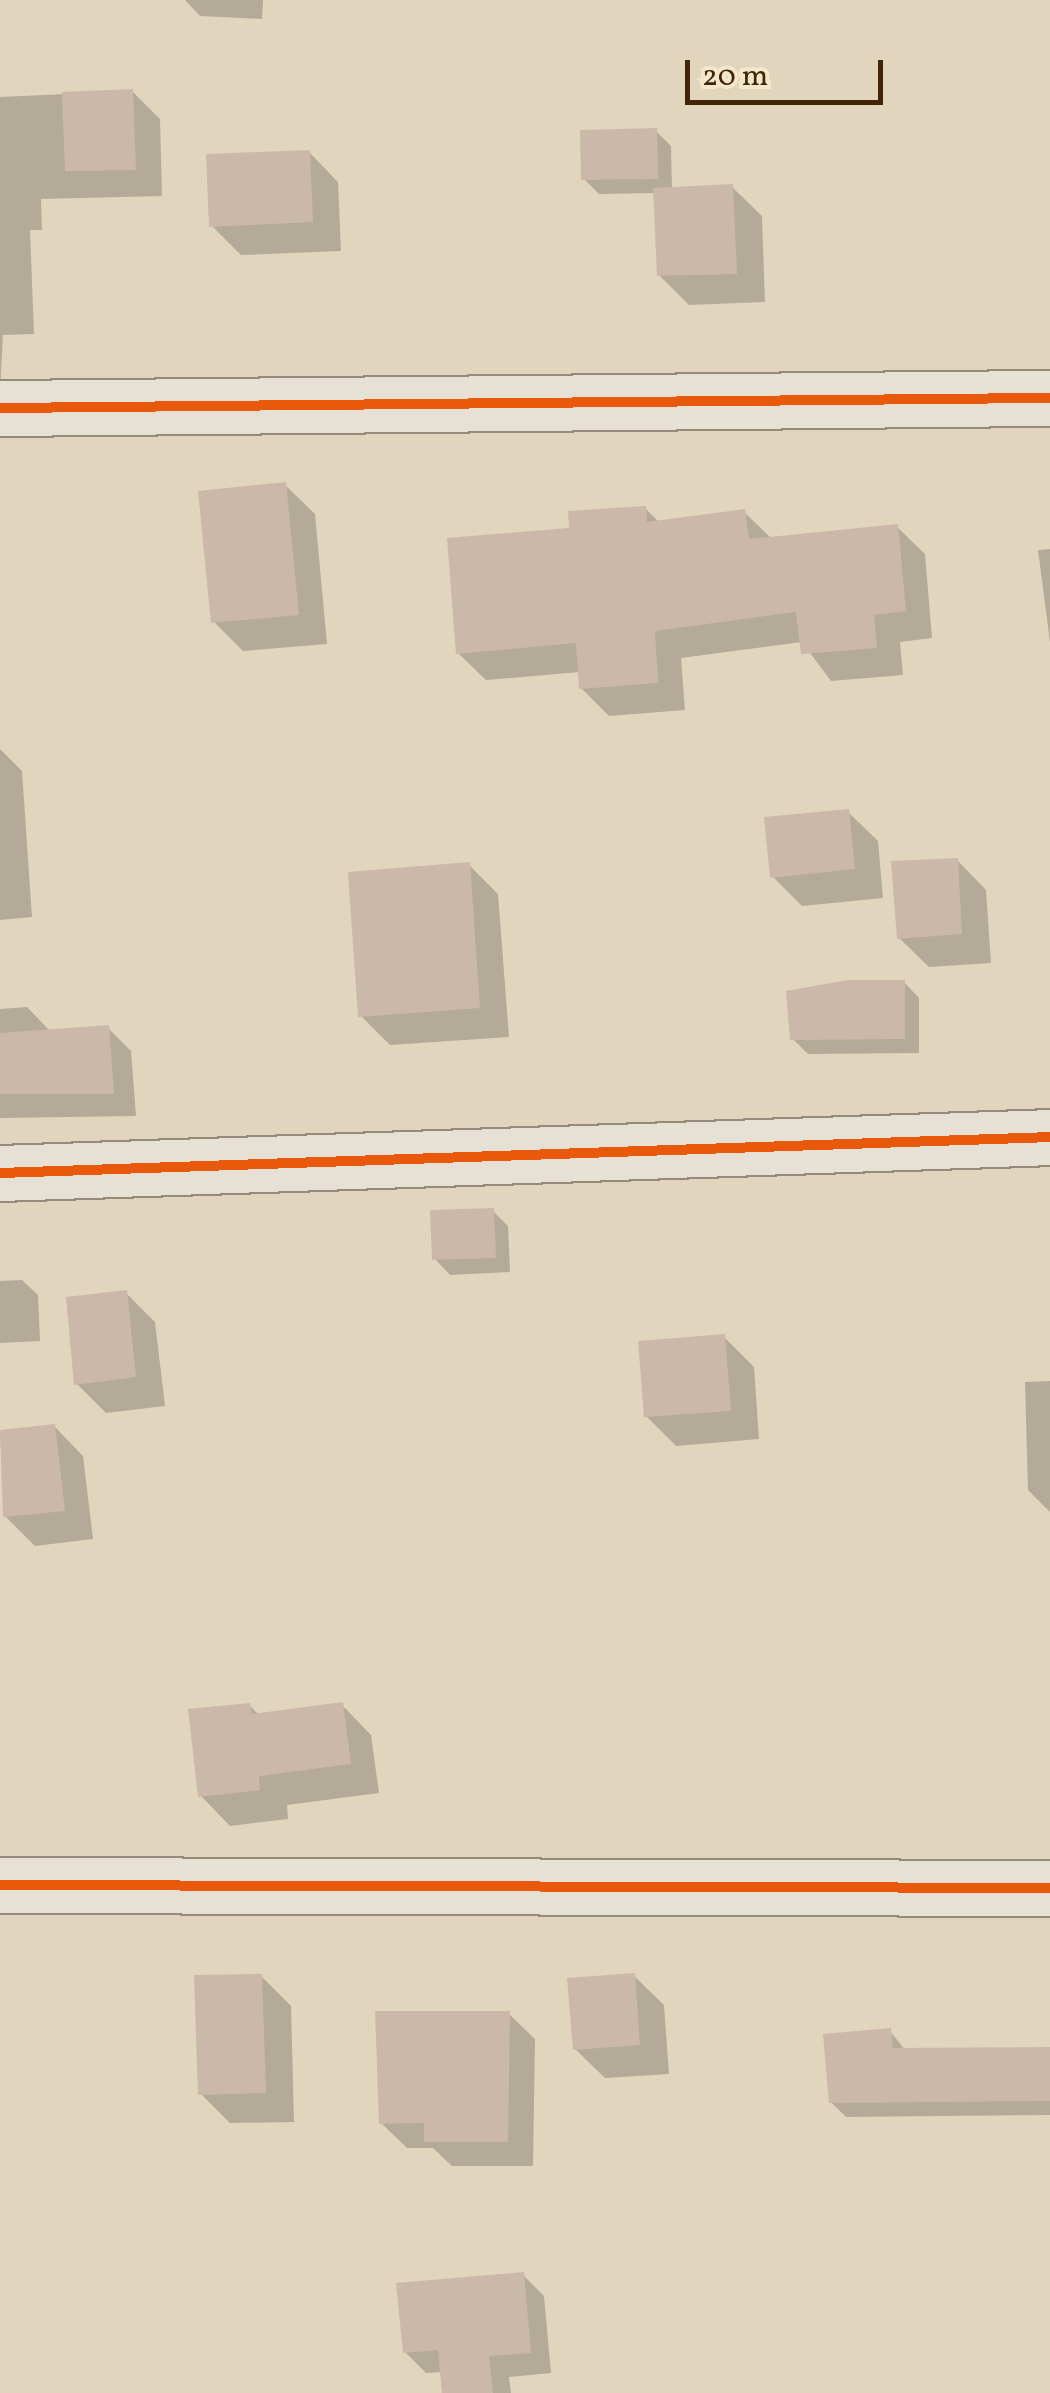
<!DOCTYPE html>
<style>
body{margin:0}
#map{position:relative;width:1050px;height:2393px;overflow:hidden;background:#e1d5be;font-family:Vollkorn,serif}
div>[style]{position:absolute}
.shadow>*{inset:0;background:#0003}
.building>*{inset:0;background:#ccb8a9}
.roads{filter:drop-shadow(2px 0 #968b7b) drop-shadow(-2px 0 #968b7b) drop-shadow(0 2px #968b7b) drop-shadow(0 -2px #968b7b)}
.street>*{height:55px;margin:-27.5px;padding:0 27.5px;transform-origin:27.5px;border-radius:27.5px;background:#e7e1d5}
.cycleway>*{height:10px;margin:-5px;padding:0 5px;transform-origin:5px;border-radius:5px;background:#e8590c}
span{translate:-50% -50%;white-space:nowrap;text-align:center;line-height:1.15;-webkit-text-stroke:8px #f5e7cc;paint-order:stroke}
.scale{position:absolute;left:685px;top:60px;width:198px;height:45px;box-sizing:border-box;border:5px solid #402506;border-top:0;padding-left:12px;font-size:30px;line-height:35px;white-space:nowrap;color:#402506;-webkit-text-stroke:8px #f5e7cc;paint-order:stroke}
</style>
<div id="map">
<div class="shadow">
<i style="clip-path:polygon(185px 0,263px 0,262px 19px,200px 16px)"></i>
<i style="clip-path:polygon(132px 91px,160px 119px,162px 196px,41px 199px,42px 230px,30px 230px,34px 334px,3px 335px,0 391px,0 97px)"></i>
<i style="clip-path:polygon(656px 131px,671px 146px,672px 190px,732px 187px,762px 216px,765px 302px,689px 305px,659px 275px,656px 193px,599px 194px,584px 179px)"></i>
<i style="clip-path:polygon(309px 152px,338px 182px,341px 251px,241px 255px,212px 226px)"></i>
<i style="clip-path:polygon(285px 485px,315px 514px,327px 644px,243px 651px,213px 621px)"></i>
<i style="clip-path:polygon(645px 508px,660px 523px,744px 512px,772px 539px,897px 527px,925px 554px,932px 638px,900px 642px,903px 675px,831px 681px,802px 642px,681px 658px,685px 710px,609px 716px,581px 688px,580px 672px,486px 680px,458px 653px,571px 530px)"></i>
<i style="clip-path:polygon(1050px 549px,1050px 642px,1038px 550px)"></i>
<i style="clip-path:polygon(0 749px,22px 771px,32px 917px,0 920px)"></i>
<i style="clip-path:polygon(848px 812px,878px 841px,883px 898px,802px 906px,772px 876px)"></i>
<i style="clip-path:polygon(957px 860px,986px 890px,991px 963px,929px 967px,899px 938px)"></i>
<i style="clip-path:polygon(469px 865px,498px 894px,509px 1037px,390px 1045px,361px 1016px)"></i>
<i style="clip-path:polygon(904px 982px,919px 998px,919px 1053px,808px 1054px,793px 1039px)"></i>
<i style="clip-path:polygon(27px 1007px,51px 1032px,108px 1028px,131px 1051px,136px 1116px,0 1118px,0 1009px)"></i>
<i style="clip-path:polygon(492px 1210px,508px 1226px,510px 1272px,450px 1275px,435px 1259px)"></i>
<i style="clip-path:polygon(22px 1280px,38px 1295px,40px 1341px,0 1343px,0 1281px)"></i>
<i style="clip-path:polygon(126px 1293px,155px 1322px,165px 1406px,106px 1413px,77px 1384px)"></i>
<i style="clip-path:polygon(724px 1337px,754px 1367px,759px 1439px,676px 1446px,646px 1416px)"></i>
<i style="clip-path:polygon(1050px 1381px,1050px 1512px,1028px 1490px,1025px 1382px)"></i>
<i style="clip-path:polygon(54px 1426px,83px 1456px,93px 1539px,35px 1546px,5px 1516px,0 1432px)"></i>
<i style="clip-path:polygon(249px 1705px,259px 1715px,342px 1705px,371px 1735px,379px 1793px,287px 1805px,288px 1819px,230px 1826px,201px 1796px)"></i>
<i style="clip-path:polygon(261px 1976px,291px 2006px,294px 2122px,230px 2123px,200px 2093px)"></i>
<i style="clip-path:polygon(634px 1976px,664px 2005px,669px 2074px,605px 2078px,575px 2049px)"></i>
<i style="clip-path:polygon(509px 2014px,535px 2039px,533px 2166px,452px 2166px,433px 2148px,407px 2148px,381px 2123px)"></i>
<i style="clip-path:polygon(890px 2031px,906px 2051px,1050px 2050px,1050px 2115px,846px 2117px,831px 2102px)"></i>
<i style="clip-path:polygon(523px 2275px,544px 2296px,551px 2373px,509px 2377px,511px 2393px,445px 2393px,443px 2372px,426px 2373px,405px 2352px)"></i>
</div>
<div class="building">
<i style="clip-path:polygon(133px 89px,136px 170px,65px 171px,62px 92px)"></i>
<i style="clip-path:polygon(657px 128px,658px 179px,581px 180px,580px 130px)"></i>
<i style="clip-path:polygon(310px 150px,313px 222px,209px 227px,206px 154px)"></i>
<i style="clip-path:polygon(733px 184px,737px 274px,657px 276px,653px 188px)"></i>
<i style="clip-path:polygon(286px 482px,299px 615px,211px 623px,198px 491px)"></i>
<i style="clip-path:polygon(646px 506px,647px 522px,745px 509px,749px 539px,898px 524px,906px 611px,874px 615px,877px 648px,801px 654px,796px 612px,655px 631px,658px 683px,579px 689px,576px 643px,456px 654px,447px 538px,569px 528px,568px 511px)"></i>
<i style="clip-path:polygon(849px 809px,855px 869px,770px 878px,764px 817px)"></i>
<i style="clip-path:polygon(958px 858px,962px 934px,897px 939px,891px 861px)"></i>
<i style="clip-path:polygon(470px 862px,480px 1008px,358px 1017px,348px 872px)"></i>
<i style="clip-path:polygon(848px 980px,905px 980px,905px 1039px,790px 1040px,786px 991px)"></i>
<i style="clip-path:polygon(109px 1025px,114px 1094px,0 1094px,0 1033px)"></i>
<i style="clip-path:polygon(494px 1208px,496px 1258px,432px 1260px,430px 1210px)"></i>
<i style="clip-path:polygon(127px 1290px,136px 1377px,74px 1385px,66px 1297px)"></i>
<i style="clip-path:polygon(725px 1334px,731px 1411px,644px 1417px,638px 1341px)"></i>
<i style="clip-path:polygon(55px 1424px,65px 1511px,3px 1517px,0 1430px)"></i>
<i style="clip-path:polygon(343px 1702px,351px 1764px,259px 1776px,260px 1790px,198px 1797px,188px 1709px,250px 1703px,252px 1714px)"></i>
<i style="clip-path:polygon(635px 1973px,640px 2045px,573px 2050px,567px 1978px)"></i>
<i style="clip-path:polygon(262px 1974px,266px 2093px,198px 2095px,194px 1975px)"></i>
<i style="clip-path:polygon(375px 2011px,510px 2011px,508px 2142px,424px 2142px,424px 2123px,379px 2124px)"></i>
<i style="clip-path:polygon(891px 2028px,893px 2048px,1050px 2047px,1050px 2101px,829px 2103px,823px 2034px)"></i>
<i style="clip-path:polygon(524px 2272px,531px 2353px,489px 2356px,493px 2393px,442px 2393px,438px 2350px,403px 2353px,396px 2283px)"></i>
</div>
<div class="roads">
<div class="street">
<i style="left:0;top:408px;width:1050px;rotate:-0.55deg"></i>
<i style="left:0;top:1173px;width:1051px;rotate:-1.96deg"></i>
<i style="left:0;top:1885px;width:1050px;rotate:0.16deg"></i>
</div>
</div>
<div class="cycleway">
<i style="left:0;top:408px;width:1050px;rotate:-0.55deg"></i>
<i style="left:0;top:1173px;width:1051px;rotate:-1.96deg"></i>
<i style="left:0;top:1885px;width:1050px;rotate:0.16deg"></i>
</div>
<div class="scale">20 m</div>
</div>
